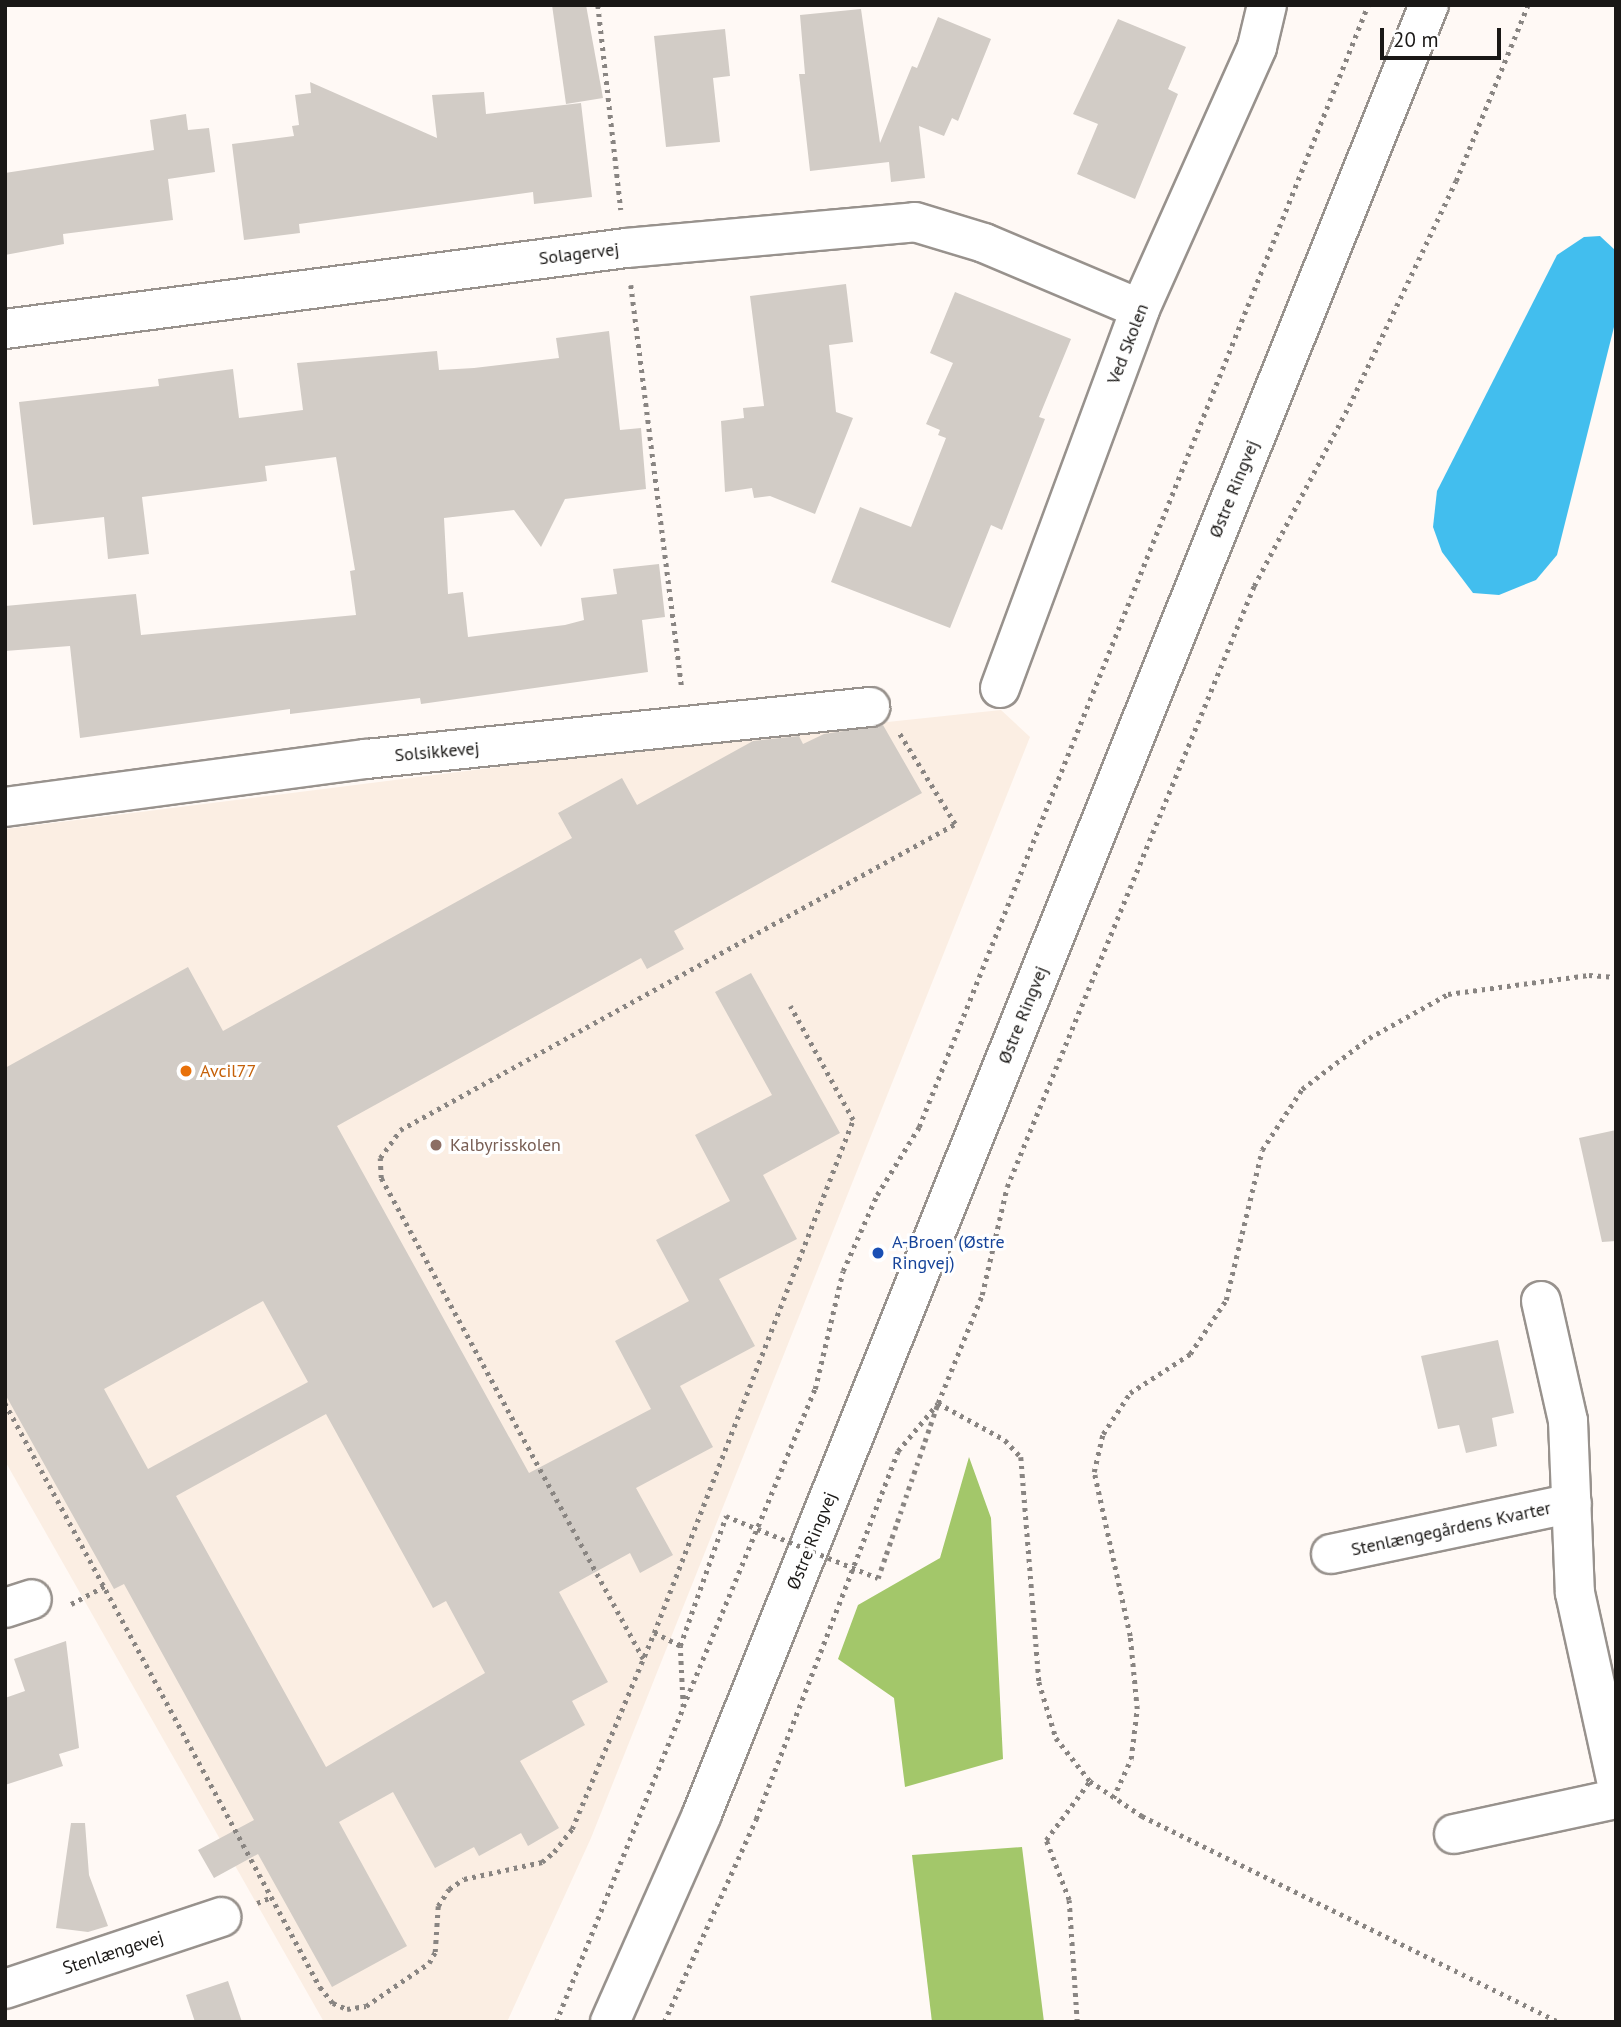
<!DOCTYPE html>
<meta charset="utf-8">
<style>
body{margin:0}
#map{position:relative;width:1621px;height:2027px;overflow:hidden;background:#fff9f5;font-family:"PT Sans",sans-serif}
div>[style]{position:absolute}
.built>*{inset:0;background:#fbeee3}
.forest>*{inset:0;background:#a3c76a}
.water>*{inset:0;background:#42beee}
.building>*{inset:0;background:#d2ccc6}
.path>*{height:4.5px;margin-top:-2.25px;transform-origin:0;background:repeating-linear-gradient(90deg,#898582 0 3.5px,transparent 0 8.5px)}
.roads{filter:drop-shadow(2px 0 #98928d) drop-shadow(-2px 0 #98928d) drop-shadow(0 2px #98928d) drop-shadow(0 -2px #98928d)}
.minor>*{height:38px;margin:-19px;padding:0 19px;transform-origin:19px;border-radius:19px;background:#fff}
.tertiary>*{height:38px;margin:-19px;padding:0 19px;transform-origin:19px;border-radius:19px;background:#fff}
.path-bridge>*{height:4.5px;margin-top:-2.25px;transform-origin:0;background:repeating-linear-gradient(90deg,#898582 0 3.5px,transparent 0 8.5px)}
.dots>*{width:19px;height:19px;translate:-50% -50%;box-sizing:border-box;border:4px solid #fff;border-radius:50%}
span{translate:-50% -50%;white-space:nowrap;text-align:center;line-height:1.15;-webkit-text-stroke:6px #fff;paint-order:stroke}
.street-label{font-size:18px;color:#1a1816}
.food-label{font-size:18px;color:#c56008}
.left{translate:0 -50%;text-align:left}
.education-label{font-size:18px;color:#785e54}
.transit-label{font-size:18px;color:#164399}
.frame{position:absolute;inset:0;border:7px solid #1a1816;pointer-events:none}
.scale{position:absolute;left:1380px;top:28px;width:121px;height:32px;box-sizing:border-box;border:4px solid #1a1816;border-top:0;padding-left:9px;font-size:21px;line-height:24px;white-space:nowrap;color:#1a1816;-webkit-text-stroke:5px #fff;paint-order:stroke}
</style>
<div id="map">
<div class="built">
<i style="clip-path:polygon(1001px 710px,1030px 737px,591px 1838px,507px 2022px,324px 2022px,5px 1461px,5px 829px,698px 742px)"></i>
</div>
<div class="forest">
<i style="clip-path:polygon(969px 1457px,991px 1518px,1003px 1759px,905px 1787px,894px 1698px,838px 1659px,858px 1605px,940px 1558px)"></i>
<i style="clip-path:polygon(1022px 1847px,1044px 2022px,932px 2022px,912px 1855px)"></i>
</div>
<div class="water">
<i style="clip-path:polygon(1600px 236px,1616px 251px,1616px 319px,1557px 555px,1536px 580px,1499px 595px,1473px 593px,1442px 552px,1433px 527px,1437px 491px,1557px 255px,1584px 237px)"></i>
</div>
<div class="building">
<i style="clip-path:polygon(552px 5px,586px 5px,603px 98px,566px 104px)"></i>
<i style="clip-path:polygon(861px 9px,880px 143px,912px 66px,917px 68px,938px 17px,991px 39px,958px 121px,952px 118px,944px 136px,919px 126px,925px 178px,891px 182px,889px 162px,810px 171px,799px 74px,805px 74px,800px 15px)"></i>
<i style="clip-path:polygon(1118px 19px,1186px 47px,1168px 89px,1178px 94px,1135px 199px,1077px 174px,1098px 124px,1073px 114px)"></i>
<i style="clip-path:polygon(725px 29px,730px 76px,713px 78px,720px 142px,666px 147px,654px 36px)"></i>
<i style="clip-path:polygon(310px 82px,437px 138px,432px 95px,484px 92px,486px 114px,581px 103px,592px 197px,534px 204px,533px 192px,299px 224px,300px 233px,244px 240px,232px 144px,294px 136px,292px 126px,299px 125px,295px 95px,311px 93px)"></i>
<i style="clip-path:polygon(186px 114px,188px 130px,209px 128px,215px 172px,168px 179px,173px 220px,63px 234px,64px 244px,5px 255px,5px 173px,154px 150px,150px 120px)"></i>
<i style="clip-path:polygon(846px 284px,853px 342px,829px 345px,836px 412px,853px 418px,815px 514px,770px 496px,754px 498px,752px 488px,725px 492px,721px 421px,744px 418px,743px 408px,764px 406px,750px 296px)"></i>
<i style="clip-path:polygon(955px 292px,1071px 339px,1039px 417px,1045px 419px,1002px 530px,991px 525px,950px 628px,831px 582px,860px 507px,911px 527px,946px 438px,938px 435px,940px 430px,926px 424px,953px 363px,930px 353px)"></i>
<i style="clip-path:polygon(609px 331px,620px 430px,641px 428px,646px 489px,565px 499px,541px 547px,514px 510px,444px 518px,448px 594px,463px 592px,468px 637px,565px 625px,584px 620px,581px 598px,617px 594px,613px 569px,659px 564px,665px 617px,642px 620px,648px 672px,421px 704px,420px 698px,290px 714px,290px 709px,80px 738px,70px 646px,5px 651px,5px 606px,136px 594px,141px 635px,356px 615px,350px 571px,355px 570px,336px 457px,265px 466px,267px 481px,142px 497px,149px 554px,108px 559px,104px 517px,33px 525px,19px 402px,159px 386px,158px 379px,233px 369px,239px 418px,303px 410px,297px 363px,437px 351px,439px 370px,474px 368px,559px 358px,556px 338px)"></i>
<i style="clip-path:polygon(evenodd,883px 725px,922px 793px,674px 931px,684px 949px,647px 969px,641px 958px,337px 1126px,529px 1473px,651px 1409px,615px 1341px,689px 1301px,656px 1240px,730px 1201px,695px 1135px,772px 1095px,715px 992px,751px 973px,840px 1133px,763px 1175px,797px 1239px,719px 1279px,755px 1346px,680px 1386px,713px 1447px,636px 1488px,673px 1555px,640px 1573px,630px 1553px,559px 1592px,608px 1682px,572px 1701px,585px 1725px,520px 1761px,559px 1828px,528px 1846px,521px 1833px,479px 1856px,474px 1847px,435px 1868px,393px 1792px,339px 1822px,407px 1946px,332px 1987px,258px 1854px,214px 1878px,198px 1850px,254px 1820px,124px 1584px,114px 1589px,5px 1394px,5px 1068px,188px 967px,223px 1031px,572px 838px,558px 813px,622px 778px,637px 805px,753px 741px,799px 736px,803px 744px,824px 734px,883px 725px,263px 1301px,308px 1382px,148px 1469px,104px 1389px,263px 1301px,883px 725px,326px 1414px,433px 1608px,446px 1601px,485px 1673px,326px 1767px,176px 1496px,326px 1414px)"></i>
<i style="clip-path:polygon(1616px 1130px,1616px 1241px,1602px 1242px,1579px 1138px)"></i>
<i style="clip-path:polygon(1498px 1340px,1514px 1413px,1492px 1418px,1497px 1446px,1466px 1453px,1459px 1425px,1438px 1429px,1421px 1356px)"></i>
<i style="clip-path:polygon(66px 1641px,79px 1748px,59px 1754px,63px 1766px,5px 1785px,5px 1698px,25px 1691px,14px 1659px)"></i>
<i style="clip-path:polygon(71px 1823px,85px 1823px,89px 1875px,108px 1926px,88px 1932px,56px 1928px)"></i>
<i style="clip-path:polygon(228px 1981px,242px 2022px,195px 2022px,186px 1995px)"></i>
</div>
<div class="path">
<i style="left:598px;top:5px;width:206px;rotate:83.6deg"></i>
<i style="left:631px;top:285px;width:404px;rotate:82.8deg"></i>
<i style="left:5px;top:1403px;width:664px;rotate:61.66deg"></i>
<i style="left:320px;top:1987px;width:21px;rotate:51deg"></i>
<i style="left:333px;top:2003px;width:15px;rotate:23deg"></i>
<i style="left:347px;top:2009px;width:19px;rotate:-9deg"></i>
<i style="left:366px;top:2006px;width:76px;rotate:-34.3deg"></i>
<i style="left:429px;top:1963px;width:13px;rotate:-61deg"></i>
<i style="left:435px;top:1952px;width:46px;rotate:-86.3deg"></i>
<i style="left:438px;top:1906px;width:20px;rotate:-57deg"></i>
<i style="left:449px;top:1889px;width:18px;rotate:-34deg"></i>
<i style="left:464px;top:1879px;width:80px;rotate:-12.3deg"></i>
<i style="left:542px;top:1862px;width:16px;rotate:-40deg"></i>
<i style="left:554px;top:1852px;width:29px;rotate:-52deg"></i>
<i style="left:572px;top:1829px;width:212px;rotate:-67.3deg"></i>
<i style="left:938px;top:1403px;width:77px;rotate:28.9deg"></i>
<i style="left:1005px;top:1440px;width:23px;rotate:47deg"></i>
<i style="left:1021px;top:1457px;width:226px;rotate:85.4deg"></i>
<i style="left:1039px;top:1682px;width:59px;rotate:73.1deg"></i>
<i style="left:1056px;top:1738px;width:55px;rotate:51.7deg"></i>
<i style="left:1090px;top:1781px;width:63px;rotate:33.9deg"></i>
<i style="left:1142px;top:1816px;width:465px;rotate:26.3deg"></i>
<i style="left:71px;top:1604px;width:38px;rotate:-28deg"></i>
<i style="left:643px;top:1659px;width:548px;rotate:-118.58deg"></i>
<i style="left:381px;top:1178px;width:20px;rotate:-93deg"></i>
<i style="left:380px;top:1158px;width:34px;rotate:-54deg"></i>
<i style="left:400px;top:1130px;width:634px;rotate:-28.87deg"></i>
<i style="left:955px;top:824px;width:107px;rotate:-121.6deg"></i>
<i style="left:683px;top:1707px;width:344px;rotate:-67.5deg"></i>
<i style="left:815px;top:1389px;width:121px;rotate:-76.7deg"></i>
<i style="left:843px;top:1271px;width:83px;rotate:-65.9deg"></i>
<i style="left:877px;top:1195px;width:80px;rotate:-58.3deg"></i>
<i style="left:919px;top:1127px;width:1209px;rotate:-68.19deg"></i>
<i style="left:1113px;top:1798px;width:43px;rotate:-65.2deg"></i>
<i style="left:1131px;top:1759px;width:50px;rotate:-83.2deg"></i>
<i style="left:1137px;top:1709px;width:73px;rotate:-95.5deg"></i>
<i style="left:1130px;top:1636px;width:168px;rotate:-102.4deg"></i>
<i style="left:1094px;top:1472px;width:39px;rotate:-77deg"></i>
<i style="left:1103px;top:1434px;width:49px;rotate:-56.6deg"></i>
<i style="left:1130px;top:1393px;width:72px;rotate:-33deg"></i>
<i style="left:1190px;top:1354px;width:65px;rotate:-56.3deg"></i>
<i style="left:1226px;top:1300px;width:154px;rotate:-76.5deg"></i>
<i style="left:1262px;top:1150px;width:73px;rotate:-56.7deg"></i>
<i style="left:1302px;top:1089px;width:84px;rotate:-37.3deg"></i>
<i style="left:1369px;top:1038px;width:90px;rotate:-29.1deg"></i>
<i style="left:1448px;top:994px;width:142px;rotate:-7.7deg"></i>
<i style="left:1589px;top:975px;width:27px;rotate:4deg"></i>
<i style="left:257px;top:1903px;width:16px;rotate:-22deg"></i>
<i style="left:556px;top:2022px;width:340px;rotate:-68deg"></i>
<i style="left:683px;top:1707px;width:61px;rotate:-92.8deg"></i>
<i style="left:680px;top:1646px;width:29px;rotate:-153deg"></i>
<i style="left:654px;top:1633px;width:550px;rotate:-68.8deg"></i>
<i style="left:853px;top:1120px;width:130px;rotate:-118.9deg"></i>
<i style="left:664px;top:2022px;width:223px;rotate:-65.6deg"></i>
<i style="left:756px;top:1819px;width:394px;rotate:-68.9deg"></i>
<i style="left:898px;top:1451px;width:62px;rotate:-50.2deg"></i>
<i style="left:938px;top:1403px;width:117px;rotate:-67.8deg"></i>
<i style="left:982px;top:1295px;width:111px;rotate:-77deg"></i>
<i style="left:1007px;top:1187px;width:650px;rotate:-67.66deg"></i>
<i style="left:1254px;top:586px;width:204px;rotate:-62.2deg"></i>
<i style="left:1349px;top:406px;width:249px;rotate:-64.6deg"></i>
<i style="left:1456px;top:181px;width:190px;rotate:-67.8deg"></i>
<i style="left:1077px;top:2022px;width:122px;rotate:-93.8deg"></i>
<i style="left:1069px;top:1900px;width:64px;rotate:-111deg"></i>
<i style="left:1046px;top:1840px;width:74px;rotate:-53.3deg"></i>
</div>
<div class="roads">
<div class="minor">
<i style="left:5px;top:329px;width:626px;rotate:-7.43deg"></i>
<i style="left:626px;top:248px;width:290px;rotate:-5.1deg"></i>
<i style="left:915px;top:222px;width:72px;rotate:16.9deg"></i>
<i style="left:984px;top:243px;width:169px;rotate:22.9deg"></i>
<i style="left:1000px;top:688px;width:404px;rotate:-69.7deg"></i>
<i style="left:1140px;top:309px;width:287px;rotate:-65.9deg"></i>
<i style="left:1257px;top:47px;width:43px;rotate:-76.6deg"></i>
<i style="left:5px;top:807px;width:364px;rotate:-7.6deg"></i>
<i style="left:366px;top:759px;width:507px;rotate:-5.89deg"></i>
<i style="left:1541px;top:1301px;width:123px;rotate:77.3deg"></i>
<i style="left:1568px;top:1421px;width:172px;rotate:87.7deg"></i>
<i style="left:1575px;top:1593px;width:190px;rotate:77.6deg"></i>
<i style="left:1331px;top:1554px;width:246px;rotate:-11.9deg"></i>
<i style="left:5px;top:1608px;width:28px;rotate:-18deg"></i>
<i style="left:1454px;top:1834px;width:166px;rotate:-12.2deg"></i>
<i style="left:5px;top:1989px;width:228px;rotate:-18.4deg"></i>
</div>
<div class="tertiary">
<i style="left:610px;top:2022px;width:227px;rotate:-66.1deg"></i>
<i style="left:702px;top:1814px;width:1950px;rotate:-68.11deg"></i>
</div>
</div>
<div class="path-bridge">
<i style="left:680px;top:1646px;width:138px;rotate:-70.5deg"></i>
<i style="left:726px;top:1516px;width:164px;rotate:22.2deg"></i>
<i style="left:878px;top:1578px;width:185px;rotate:-71.1deg"></i>
</div>
<div class="dots">
<i style="left:186px;top:1071px;background:#e8710a"></i>
<i style="left:436px;top:1145px;background:#8d6e63"></i>
<i style="left:878px;top:1253px;background:#1a4fb4"></i>
</div>
<div class="street-label">
<span style="left:579px;top:254px;rotate:-7deg">Solagervej</span>
<span style="left:1128px;top:344px;rotate:-69deg">Ved Skolen</span>
<span style="left:1234px;top:489px;rotate:-68deg">Østre Ringvej</span>
<span style="left:437px;top:752px;rotate:-5deg">Solsikkevej</span>
<span style="left:1023px;top:1015px;rotate:-68deg">Østre Ringvej</span>
<span style="left:1451px;top:1529px;rotate:-12deg">Stenlængegårdens Kvarter</span>
<span style="left:812px;top:1541px;rotate:-68deg">Østre Ringvej</span>
<span style="left:113px;top:1953px;rotate:-18deg">Stenlængevej</span>
</div>
<div class="food-label">
<span class="left" style="left:200px;top:1071px">Avcil77</span>
</div>
<div class="education-label">
<span class="left" style="left:450px;top:1145px">Kalbyrisskolen</span>
</div>
<div class="transit-label">
<span class="left" style="left:892px;top:1253px">A-Broen (Østre<br>Ringvej)</span>
</div>
<div class="frame"></div>
<div class="scale">20 m</div>
</div>
